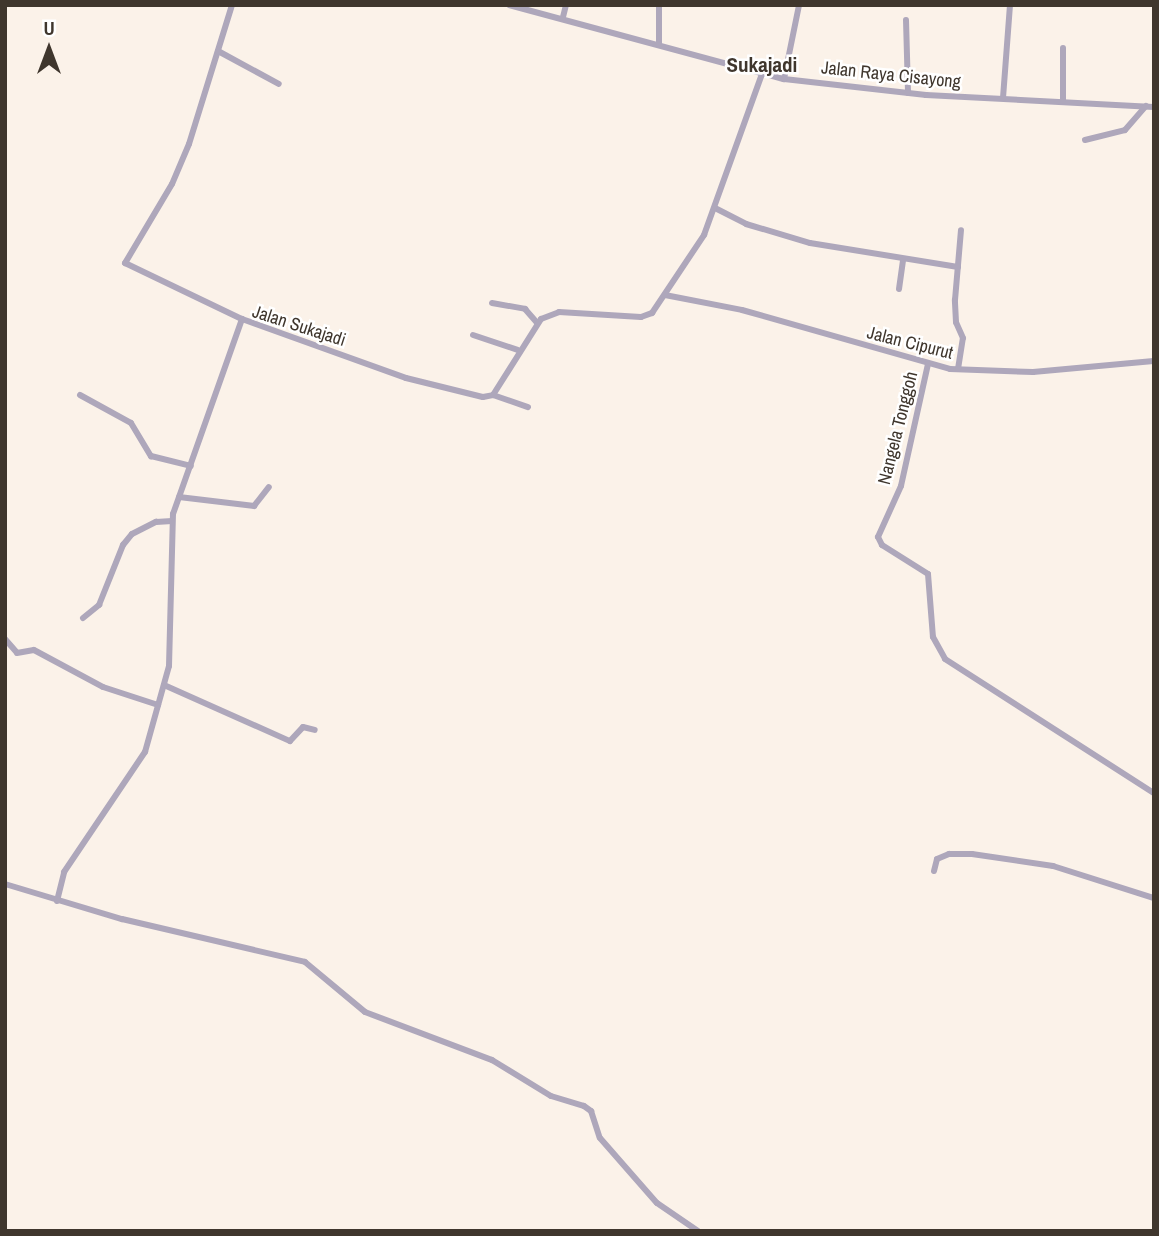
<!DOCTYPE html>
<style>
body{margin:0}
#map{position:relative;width:1159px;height:1236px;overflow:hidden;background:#fbf2e9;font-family:"Archivo Narrow",sans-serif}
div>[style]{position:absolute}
.minor>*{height:6px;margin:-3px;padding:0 3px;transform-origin:3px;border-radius:3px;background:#aea7bb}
span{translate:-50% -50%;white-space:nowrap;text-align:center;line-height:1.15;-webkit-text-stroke:5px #fff;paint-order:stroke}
.street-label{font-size:18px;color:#3f362d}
.quarter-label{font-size:21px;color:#3f362d;font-weight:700}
.frame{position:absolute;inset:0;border:7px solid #3f362d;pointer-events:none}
.north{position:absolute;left:14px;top:14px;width:70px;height:70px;-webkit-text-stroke:5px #fff;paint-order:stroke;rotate:0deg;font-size:19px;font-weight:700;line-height:28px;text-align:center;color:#3f362d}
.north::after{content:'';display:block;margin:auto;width:24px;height:32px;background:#3f362d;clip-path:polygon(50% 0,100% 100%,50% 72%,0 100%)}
</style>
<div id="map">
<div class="minor">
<i style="left:232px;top:5px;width:145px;rotate:107.2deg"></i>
<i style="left:189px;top:144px;width:43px;rotate:113deg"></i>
<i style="left:172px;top:184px;width:92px;rotate:120.7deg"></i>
<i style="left:125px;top:263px;width:130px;rotate:25.6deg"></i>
<i style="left:509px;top:5px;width:285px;rotate:15.1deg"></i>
<i style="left:784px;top:79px;width:143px;rotate:6.4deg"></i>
<i style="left:926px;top:95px;width:228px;rotate:3deg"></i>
<i style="left:563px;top:17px;width:12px;rotate:-76deg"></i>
<i style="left:906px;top:20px;width:73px;rotate:88.4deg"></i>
<i style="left:659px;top:44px;width:39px;rotate:-90deg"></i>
<i style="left:218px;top:51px;width:69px;rotate:28.4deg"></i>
<i style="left:784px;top:79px;width:76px;rotate:-78.5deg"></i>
<i style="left:1003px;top:98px;width:93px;rotate:-85.7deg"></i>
<i style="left:1063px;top:101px;width:53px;rotate:-90deg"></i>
<i style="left:1085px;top:140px;width:41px;rotate:-14deg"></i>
<i style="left:1125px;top:130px;width:32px;rotate:-49deg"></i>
<i style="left:715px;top:208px;width:35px;rotate:27deg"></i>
<i style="left:746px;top:224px;width:67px;rotate:16.5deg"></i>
<i style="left:810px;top:243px;width:150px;rotate:9.2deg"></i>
<i style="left:899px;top:289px;width:29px;rotate:-82deg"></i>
<i style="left:665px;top:295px;width:78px;rotate:11deg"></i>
<i style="left:742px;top:310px;width:216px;rotate:15.8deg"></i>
<i style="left:950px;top:369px;width:83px;rotate:2.1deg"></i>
<i style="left:1033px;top:372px;width:121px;rotate:-5.2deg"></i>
<i style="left:492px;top:303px;width:34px;rotate:10deg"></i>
<i style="left:525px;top:309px;width:18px;rotate:49deg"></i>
<i style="left:473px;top:335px;width:47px;rotate:18.4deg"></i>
<i style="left:928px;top:364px;width:125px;rotate:102.5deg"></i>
<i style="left:901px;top:486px;width:56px;rotate:114.3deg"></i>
<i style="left:878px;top:537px;width:9px;rotate:63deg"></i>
<i style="left:882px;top:545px;width:54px;rotate:32.2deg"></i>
<i style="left:928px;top:574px;width:63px;rotate:85.5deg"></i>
<i style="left:933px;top:637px;width:25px;rotate:61deg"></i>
<i style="left:945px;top:659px;width:248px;rotate:32.7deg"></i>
<i style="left:958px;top:369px;width:31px;rotate:-81deg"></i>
<i style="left:963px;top:338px;width:17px;rotate:-114deg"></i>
<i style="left:956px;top:322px;width:22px;rotate:-93deg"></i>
<i style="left:955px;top:300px;width:70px;rotate:-85.1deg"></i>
<i style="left:80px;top:395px;width:58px;rotate:28.8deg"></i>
<i style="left:131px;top:423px;width:39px;rotate:59deg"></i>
<i style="left:151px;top:456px;width:41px;rotate:14deg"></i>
<i style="left:493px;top:395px;width:37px;rotate:19deg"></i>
<i style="left:179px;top:497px;width:76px;rotate:6.8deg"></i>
<i style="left:254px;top:506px;width:24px;rotate:-52deg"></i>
<i style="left:83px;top:618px;width:21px;rotate:-39deg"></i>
<i style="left:99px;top:605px;width:65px;rotate:-68.2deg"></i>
<i style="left:123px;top:545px;width:14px;rotate:-51deg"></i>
<i style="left:132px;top:534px;width:27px;rotate:-27deg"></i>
<i style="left:156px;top:522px;width:16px;rotate:-4deg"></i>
<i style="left:5px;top:639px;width:18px;rotate:49deg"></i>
<i style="left:17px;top:653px;width:17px;rotate:-10deg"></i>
<i style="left:34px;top:650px;width:78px;rotate:28.2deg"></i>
<i style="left:103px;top:687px;width:58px;rotate:18.1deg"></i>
<i style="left:164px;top:685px;width:138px;rotate:24deg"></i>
<i style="left:290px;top:741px;width:19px;rotate:-47deg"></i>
<i style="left:303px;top:727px;width:12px;rotate:14deg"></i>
<i style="left:934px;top:871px;width:12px;rotate:-76deg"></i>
<i style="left:937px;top:859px;width:13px;rotate:-23deg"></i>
<i style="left:949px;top:854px;width:23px"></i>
<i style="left:972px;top:854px;width:82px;rotate:8.4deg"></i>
<i style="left:1053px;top:866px;width:106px;rotate:17.6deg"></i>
<i style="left:5px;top:884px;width:122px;rotate:16.7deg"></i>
<i style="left:122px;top:919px;width:188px;rotate:13.2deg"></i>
<i style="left:305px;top:962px;width:78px;rotate:39.8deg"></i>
<i style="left:365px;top:1012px;width:136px;rotate:20.7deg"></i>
<i style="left:492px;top:1060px;width:69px;rotate:31.4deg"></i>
<i style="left:551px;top:1096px;width:34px;rotate:17deg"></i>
<i style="left:584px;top:1106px;width:9px;rotate:36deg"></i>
<i style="left:591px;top:1111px;width:28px;rotate:72deg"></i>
<i style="left:600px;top:1138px;width:86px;rotate:48.8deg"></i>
<i style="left:657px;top:1203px;width:50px;rotate:34.3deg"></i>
<i style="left:57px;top:901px;width:30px;rotate:-76deg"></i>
<i style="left:64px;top:872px;width:145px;rotate:-56deg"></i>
<i style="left:145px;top:752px;width:89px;rotate:-74.4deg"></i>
<i style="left:169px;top:666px;width:152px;rotate:-88.5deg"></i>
<i style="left:173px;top:514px;width:207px;rotate:-70.5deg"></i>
<i style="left:242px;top:319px;width:174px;rotate:19.8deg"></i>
<i style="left:406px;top:378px;width:79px;rotate:13.9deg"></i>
<i style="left:483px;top:397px;width:10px;rotate:-11deg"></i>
<i style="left:493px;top:395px;width:90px;rotate:-57.7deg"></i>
<i style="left:541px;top:319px;width:19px;rotate:-21deg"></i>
<i style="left:559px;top:312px;width:82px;rotate:3.5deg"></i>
<i style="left:641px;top:317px;width:12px;rotate:-20deg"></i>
<i style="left:652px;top:313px;width:94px;rotate:-56.3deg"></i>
<i style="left:704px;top:235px;width:171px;rotate:-70.2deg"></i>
</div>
<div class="street-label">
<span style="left:891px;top:75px;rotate:6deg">Jalan Raya Cisayong</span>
<span style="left:299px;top:326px;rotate:18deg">Jalan Sukajadi</span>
<span style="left:910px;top:343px;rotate:14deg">Jalan Cipurut</span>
<span style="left:898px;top:428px;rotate:-76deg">Nangela Tonggoh</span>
</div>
<div class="quarter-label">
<span style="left:762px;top:65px">Sukajadi</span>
</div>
<div class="frame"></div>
<div class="north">U</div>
</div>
